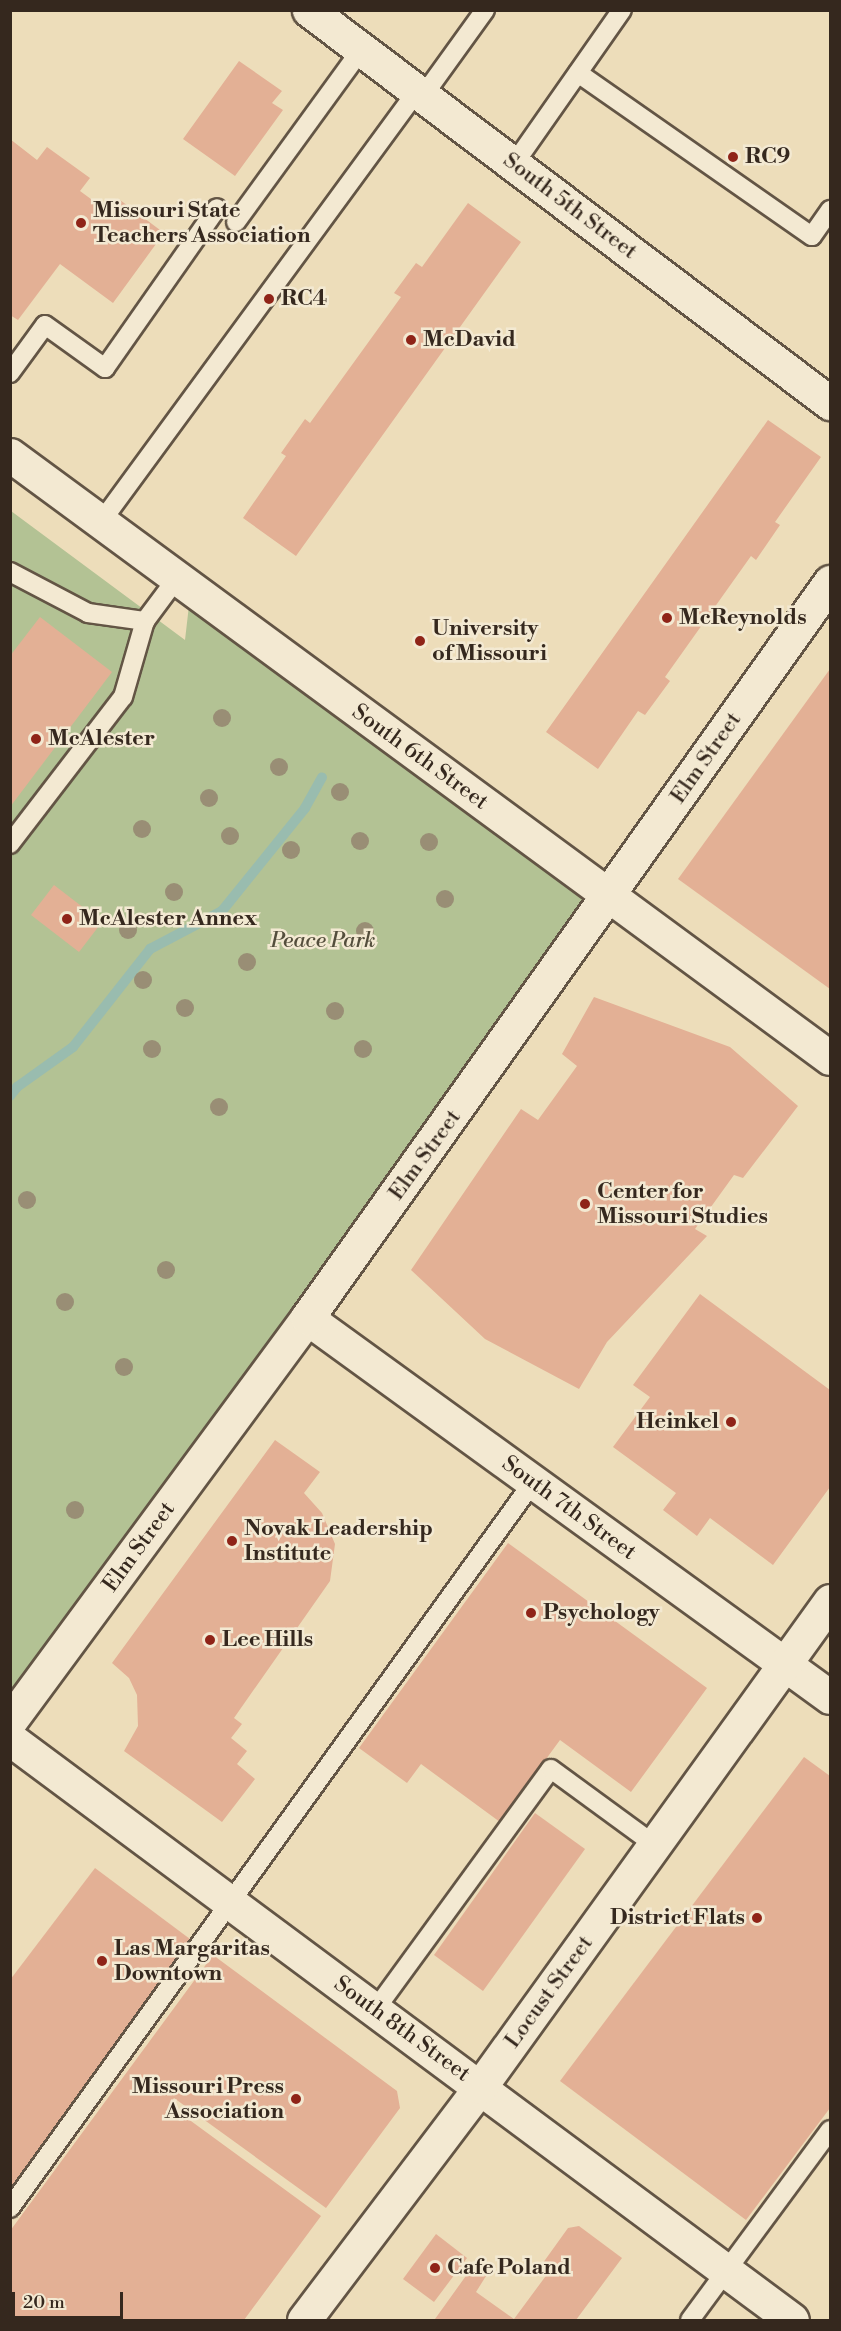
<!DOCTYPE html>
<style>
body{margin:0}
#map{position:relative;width:841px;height:2331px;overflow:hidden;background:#edddba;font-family:"Libre Bodoni",serif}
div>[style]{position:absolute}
.green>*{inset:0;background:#b3c294}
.stream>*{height:10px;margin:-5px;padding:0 5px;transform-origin:5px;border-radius:5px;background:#99bcaf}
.building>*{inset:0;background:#e3b095}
.roads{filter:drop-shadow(2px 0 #635545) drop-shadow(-2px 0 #635545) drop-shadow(0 2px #635545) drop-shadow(0 -2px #635545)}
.service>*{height:18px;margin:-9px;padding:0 9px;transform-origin:9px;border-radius:9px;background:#f3e9d2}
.minor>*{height:33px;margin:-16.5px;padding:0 16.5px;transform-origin:16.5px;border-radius:16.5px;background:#f3e9d2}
.trees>*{width:18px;height:18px;margin:-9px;border-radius:50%;background:#998e75}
.dots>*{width:16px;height:16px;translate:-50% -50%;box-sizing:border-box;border:3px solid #f3e9d2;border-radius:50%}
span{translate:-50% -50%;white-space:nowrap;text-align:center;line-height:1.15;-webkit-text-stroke:5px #f3e9d2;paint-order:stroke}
.poi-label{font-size:22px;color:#35281e;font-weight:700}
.left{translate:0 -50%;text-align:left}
.right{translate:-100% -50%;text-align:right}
.street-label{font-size:22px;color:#35281e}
.park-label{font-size:22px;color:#544e3c;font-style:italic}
.frame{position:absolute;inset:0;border:12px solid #35281e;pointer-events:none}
.scale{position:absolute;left:12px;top:2292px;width:111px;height:27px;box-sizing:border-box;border:3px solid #35281e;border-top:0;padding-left:8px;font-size:18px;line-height:21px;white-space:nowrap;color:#35281e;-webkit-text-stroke:4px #f3e9d2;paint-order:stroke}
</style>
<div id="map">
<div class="green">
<i style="clip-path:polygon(11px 511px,185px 640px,191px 588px,610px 896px,11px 1721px)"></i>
</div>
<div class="stream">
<i style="left:10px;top:1096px;width:11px;rotate:-52deg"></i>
<i style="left:17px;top:1087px;width:69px;rotate:-35.5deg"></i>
<i style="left:73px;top:1047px;width:125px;rotate:-51.8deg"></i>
<i style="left:150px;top:949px;width:81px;rotate:-27.8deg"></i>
<i style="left:222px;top:911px;width:132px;rotate:-51.1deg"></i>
<i style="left:305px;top:808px;width:35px;rotate:-61deg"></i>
</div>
<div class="building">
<i style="clip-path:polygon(239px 61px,282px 91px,272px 103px,283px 110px,235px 176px,183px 139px)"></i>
<i style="clip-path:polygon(10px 139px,37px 160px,47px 147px,90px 178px,80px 191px,110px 213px,120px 200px,164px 233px,113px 303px,60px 264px,18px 320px,10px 315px)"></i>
<i style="clip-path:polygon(468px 203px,521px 242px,296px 556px,243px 518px,286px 456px,281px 453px,305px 419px,310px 423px,401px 297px,394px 293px,416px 263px,422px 267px)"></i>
<i style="clip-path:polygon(768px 420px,821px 457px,775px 522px,780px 525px,756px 560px,751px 556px,665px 677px,670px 681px,645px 715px,638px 711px,598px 769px,546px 732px)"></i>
<i style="clip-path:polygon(40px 617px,112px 672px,10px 807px,10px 656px)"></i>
<i style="clip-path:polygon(830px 669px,830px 989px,678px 879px)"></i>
<i style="clip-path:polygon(54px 885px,102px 922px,79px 952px,31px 915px)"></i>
<i style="clip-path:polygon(594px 997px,730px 1047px,798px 1106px,743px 1178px,734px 1175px,695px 1229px,707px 1236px,607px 1342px,579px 1389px,485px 1339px,411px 1270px,521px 1109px,538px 1120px,577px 1066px,562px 1054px)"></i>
<i style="clip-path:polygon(700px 1294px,830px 1390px,830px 1487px,773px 1565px,710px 1518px,697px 1536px,663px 1510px,676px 1493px,613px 1447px,650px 1397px,633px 1385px)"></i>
<i style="clip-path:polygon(275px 1440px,320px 1472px,304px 1493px,322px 1513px,335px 1544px,330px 1581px,234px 1718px,242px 1724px,231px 1738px,247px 1751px,237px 1764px,255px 1779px,222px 1822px,124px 1751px,138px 1726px,137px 1695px,129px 1678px,112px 1663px)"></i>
<i style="clip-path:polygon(508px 1543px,707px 1688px,631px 1792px,560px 1740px,500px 1822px,421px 1764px,407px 1783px,359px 1748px)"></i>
<i style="clip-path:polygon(804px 1757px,830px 1776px,830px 2108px,746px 2220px,560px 2081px)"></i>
<i style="clip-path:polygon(535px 1813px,585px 1849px,483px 1991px,434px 1955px)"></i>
<i style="clip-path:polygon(95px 1868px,194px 1942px,10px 2189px,10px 1980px)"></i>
<i style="clip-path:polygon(213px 1955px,397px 2091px,400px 2108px,326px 2208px,174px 2098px,169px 2105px,321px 2216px,244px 2320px,18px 2320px,10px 2315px,10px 2231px)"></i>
<i style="clip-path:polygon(579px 2226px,622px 2258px,576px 2320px,435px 2319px,473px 2266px,486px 2276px,476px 2292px,514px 2319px,548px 2273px,540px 2267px,568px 2228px)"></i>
<i style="clip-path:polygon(436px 2234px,467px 2258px,434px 2302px,403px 2279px)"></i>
</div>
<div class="roads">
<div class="service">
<i style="left:578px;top:73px;width:285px;rotate:34.9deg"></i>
<i style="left:812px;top:236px;width:32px;rotate:-55deg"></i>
<i style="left:423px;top:96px;width:106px;rotate:-54.2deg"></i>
<i style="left:514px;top:164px;width:188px;rotate:-55deg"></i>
<i style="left:236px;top:222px;width:213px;rotate:-54deg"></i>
<i style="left:10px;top:373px;width:59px;rotate:-53.9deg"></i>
<i style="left:45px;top:325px;width:74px;rotate:35.6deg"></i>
<i style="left:105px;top:368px;width:195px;rotate:-55deg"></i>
<i style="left:101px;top:522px;width:534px;rotate:-53.75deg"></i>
<i style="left:10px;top:572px;width:88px;rotate:27.7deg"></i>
<i style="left:88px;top:613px;width:58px;rotate:8deg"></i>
<i style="left:145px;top:621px;width:54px;rotate:-53.3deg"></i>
<i style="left:10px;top:844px;width:185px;rotate:-52.5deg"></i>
<i style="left:123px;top:697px;width:79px;rotate:-73.9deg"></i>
<i style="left:375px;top:2010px;width:298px;rotate:-53.9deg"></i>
<i style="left:551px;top:1769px;width:129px;rotate:36.2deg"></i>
<i style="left:10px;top:2208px;width:895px;rotate:-54.23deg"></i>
<i style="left:690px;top:2320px;width:236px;rotate:-53.6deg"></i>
</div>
<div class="minor">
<i style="left:309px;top:10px;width:653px;rotate:37.03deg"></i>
<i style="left:10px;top:455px;width:1018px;rotate:36.33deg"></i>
<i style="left:307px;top:1318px;width:646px;rotate:35.93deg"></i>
<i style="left:10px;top:1721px;width:501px;rotate:-53.61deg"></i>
<i style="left:307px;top:1318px;width:903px;rotate:-54.6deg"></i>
<i style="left:10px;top:1739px;width:974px;rotate:36.61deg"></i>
<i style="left:304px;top:2320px;width:292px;rotate:-52.9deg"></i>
<i style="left:480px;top:2087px;width:599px;rotate:-54.24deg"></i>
</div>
</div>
<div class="trees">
<i style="left:222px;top:718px"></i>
<i style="left:279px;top:767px"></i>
<i style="left:340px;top:792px"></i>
<i style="left:209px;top:798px"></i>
<i style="left:142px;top:829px"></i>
<i style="left:230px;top:836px"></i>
<i style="left:360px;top:841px"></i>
<i style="left:429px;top:842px"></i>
<i style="left:291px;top:850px"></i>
<i style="left:174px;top:892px"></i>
<i style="left:445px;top:899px"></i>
<i style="left:128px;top:930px"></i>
<i style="left:365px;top:931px"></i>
<i style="left:247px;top:962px"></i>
<i style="left:143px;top:980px"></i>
<i style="left:185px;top:1008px"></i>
<i style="left:335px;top:1011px"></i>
<i style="left:152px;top:1049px"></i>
<i style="left:363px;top:1049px"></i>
<i style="left:219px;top:1107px"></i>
<i style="left:27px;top:1200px"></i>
<i style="left:166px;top:1270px"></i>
<i style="left:65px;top:1302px"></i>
<i style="left:124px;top:1367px"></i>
<i style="left:75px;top:1510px"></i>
</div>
<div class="dots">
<i style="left:733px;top:157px;background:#8f2418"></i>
<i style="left:81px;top:223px;background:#8f2418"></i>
<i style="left:269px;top:299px;background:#8f2418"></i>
<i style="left:411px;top:340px;background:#8f2418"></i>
<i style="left:667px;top:618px;background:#8f2418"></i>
<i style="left:420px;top:641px;background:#8f2418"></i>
<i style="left:36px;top:739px;background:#8f2418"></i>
<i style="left:67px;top:919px;background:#8f2418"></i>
<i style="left:585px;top:1204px;background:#8f2418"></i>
<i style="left:731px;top:1422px;background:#8f2418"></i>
<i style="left:232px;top:1541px;background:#8f2418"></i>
<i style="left:531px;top:1613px;background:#8f2418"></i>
<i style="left:210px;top:1640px;background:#8f2418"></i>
<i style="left:757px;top:1918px;background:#8f2418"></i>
<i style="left:102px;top:1961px;background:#8f2418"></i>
<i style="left:296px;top:2099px;background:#8f2418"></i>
<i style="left:435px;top:2268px;background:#8f2418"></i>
</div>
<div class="poi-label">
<span class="left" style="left:745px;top:157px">RC9</span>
<span class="left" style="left:93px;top:223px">Missouri State<br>Teachers Association</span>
<span class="left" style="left:281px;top:299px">RC4</span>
<span class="left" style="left:423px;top:340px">McDavid</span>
<span class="left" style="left:679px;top:618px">McReynolds</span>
<span class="left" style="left:432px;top:641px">University<br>of Missouri</span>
<span class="left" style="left:48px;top:739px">McAlester</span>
<span class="left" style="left:79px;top:919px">McAlester Annex</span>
<span class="left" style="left:597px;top:1204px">Center for<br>Missouri Studies</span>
<span class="right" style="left:719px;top:1422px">Heinkel</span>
<span class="left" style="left:244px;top:1541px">Novak Leadership<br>Institute</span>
<span class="left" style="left:543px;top:1613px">Psychology</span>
<span class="left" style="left:222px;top:1640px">Lee Hills</span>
<span class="right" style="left:745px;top:1918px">District Flats</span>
<span class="left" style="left:114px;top:1961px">Las Margaritas<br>Downtown</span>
<span class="right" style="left:284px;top:2099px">Missouri Press<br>Association</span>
<span class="left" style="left:447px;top:2268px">Cafe Poland</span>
</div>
<div class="street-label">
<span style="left:570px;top:206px;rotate:37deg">South 5th Street</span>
<span style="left:420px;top:757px;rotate:36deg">South 6th Street</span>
<span style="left:706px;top:758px;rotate:-55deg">Elm Street</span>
<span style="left:425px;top:1155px;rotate:-54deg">Elm Street</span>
<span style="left:569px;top:1508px;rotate:36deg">South 7th Street</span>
<span style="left:139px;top:1547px;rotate:-54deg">Elm Street</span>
<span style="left:549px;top:1992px;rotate:-54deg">Locust Street</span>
<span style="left:402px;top:2029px;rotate:36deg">South 8th Street</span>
</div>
<div class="park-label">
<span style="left:323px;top:941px">Peace Park</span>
</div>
<div class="frame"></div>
<div class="scale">20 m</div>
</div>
